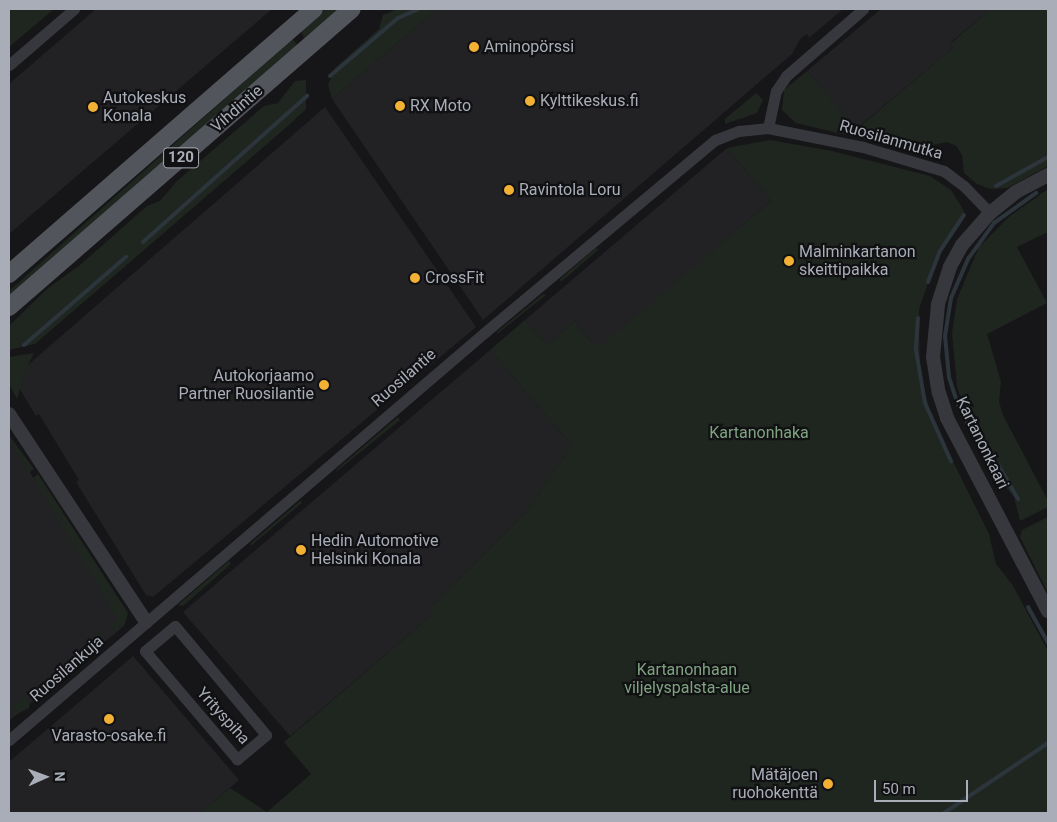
<!DOCTYPE html>
<meta charset="utf-8">
<style>
body{margin:0}
#map{position:relative;width:1057px;height:822px;overflow:hidden;background:#161618;font-family:Roboto,sans-serif}
div>[style]{position:absolute}
.built>*{inset:0;background:#222225}
.green>*{inset:0;background:#1e261f}
.stream>*{height:4px;margin:-2px;padding:0 2px;transform-origin:2px;border-radius:2px;background:#2c353c}
.minor>*{height:11px;margin:-5.5px;padding:0 5.5px;transform-origin:5.5px;border-radius:5.5px;background:#37383d}
.tertiary>*{height:14px;margin:-7px;padding:0 7px;transform-origin:7px;border-radius:7px;background:#37383d}
.primary>*{height:18px;margin:-9px;padding:0 9px;transform-origin:9px;border-radius:9px;background:#53555c}
.dots>*{width:14px;height:14px;translate:-50% -50%;box-sizing:border-box;border:2px solid #111113;border-radius:50%}
span{translate:-50% -50%;white-space:nowrap;text-align:center;line-height:1.15;-webkit-text-stroke:4.5px #111113;paint-order:stroke}
.shield-label span{padding:1px 4px;background:#111113;border:1px solid;border-radius:4px;-webkit-text-stroke-width:0}
.shield-label{font-size:15px;color:#a8adb8;font-weight:700}
.poi-label{font-size:16px;color:#a8adb8}
.left{translate:0 -50%;text-align:left}
.right{translate:-100% -50%;text-align:right}
.street-label{font-size:16px;color:#a8adb8}
.park-label{font-size:16px;color:#7fa381}
.frame{position:absolute;inset:0;border:10px solid #a8adb8;pointer-events:none}
.north{position:absolute;left:20px;top:752px;width:50px;height:50px;-webkit-text-stroke:4px #111113;paint-order:stroke;rotate:88deg;font-size:14px;font-weight:700;line-height:20px;text-align:center;color:#a8adb8}
.north::after{content:'';display:block;margin:auto;width:18px;height:22px;background:#a8adb8;clip-path:polygon(50% 0,100% 100%,50% 72%,0 100%)}
.scale{position:absolute;left:874px;top:780px;width:94px;height:22px;box-sizing:border-box;border:2px solid #a8adb8;border-top:0;padding-left:6px;font-size:15px;line-height:18px;white-space:nowrap;color:#a8adb8;-webkit-text-stroke:4px #111113;paint-order:stroke}
</style>
<div id="map">
<div class="built">
<i style="clip-path:polygon(96px 9px,272px 9px,9px 234px,9px 84px)"></i>
<i style="clip-path:polygon(437px 9px,843px 9px,809px 38px,807px 34px,800px 39px,792px 54px,483px 320px,332px 99px)"></i>
<i style="clip-path:polygon(881px 9px,991px 9px,951px 42px,954px 47px,856px 129px,807px 71px)"></i>
<i style="clip-path:polygon(325px 107px,476px 327px,153px 597px,146px 595px,76px 482px,79px 480px,39px 414px,36px 416px,13px 378px)"></i>
<i style="clip-path:polygon(727px 148px,771px 201px,602px 346px,594px 345px,578px 327px,576px 320px,547px 345px,525px 320px)"></i>
<i style="clip-path:polygon(490px 350px,572px 445px,526px 512px,430px 609px,433px 614px,290px 736px,183px 612px)"></i>
<i style="clip-path:polygon(9px 438px,60px 521px,126px 615px,124px 626px,9px 721px)"></i>
<i style="clip-path:polygon(133px 656px,239px 780px,200px 813px,9px 813px,9px 762px)"></i>
</div>
<div class="green">
<i style="clip-path:polygon(9px 9px,54px 9px,9px 47px)"></i>
<i style="clip-path:polygon(326px 9px,340px 9px,304px 38px,301px 31px)"></i>
<i style="clip-path:polygon(398px 9px,437px 9px,332px 99px,328px 85px,335px 68px,379px 29px,383px 15px)"></i>
<i style="clip-path:polygon(991px 9px,1048px 9px,1048px 166px,1007px 188px,991px 189px,977px 184px,964px 173px,962px 155px,956px 146px,947px 142px,908px 150px,796px 123px,782px 110px,784px 90px,807px 71px,857px 129px,954px 47px,951px 43px)"></i>
<i style="clip-path:polygon(292px 39px,298px 45px,9px 296px,9px 291px)"></i>
<i style="clip-path:polygon(306px 80px,306px 109px,289px 125px,35px 344px,9px 350px,9px 326px,48px 288px,80px 265px,147px 206px,160px 201px,177px 181px,264px 106px,278px 103px,295px 81px)"></i>
<i style="clip-path:polygon(756px 93px,763px 100px,757px 113px,725px 124px,725px 119px)"></i>
<i style="clip-path:polygon(770px 140px,832px 151px,930px 176px,951px 190px,964px 211px,964px 216px,937px 258px,919px 309px,920px 375px,932px 419px,989px 534px,996px 564px,1012px 584px,1048px 651px,1048px 813px,200px 813px,230px 788px,267px 812px,311px 774px,284px 742px,433px 614px,429px 610px,526px 512px,572px 445px,490px 350px,525px 320px,547px 345px,576px 320px,578px 327px,594px 345px,602px 345px,771px 201px,727px 148px)"></i>
<i style="clip-path:polygon(1048px 189px,1048px 232px,1017px 247px,1047px 303px,987px 334px,1001px 382px,999px 402px,1003px 415px,1048px 501px,1048px 507px,1020px 521px,1014px 497px,989px 466px,966px 411px,957px 387px,952px 333px,957px 299px,979px 247px,1010px 216px)"></i>
<i style="clip-path:polygon(596px 248px,598px 250px,561px 282px,560px 279px)"></i>
<i style="clip-path:polygon(543px 294px,546px 295px,497px 334px,497px 332px)"></i>
<i style="clip-path:polygon(34px 353px,26px 369px,17px 399px,9px 384px,9px 357px)"></i>
<i style="clip-path:polygon(398px 417px,400px 420px,336px 472px,338px 468px)"></i>
<i style="clip-path:polygon(9px 435px,34px 469px,29px 473px,9px 439px)"></i>
<i style="clip-path:polygon(38px 474px,128px 613px,125px 623px,117px 632px,110px 625px,118px 619px,33px 478px)"></i>
<i style="clip-path:polygon(300px 501px,302px 503px,252px 545px,250px 544px)"></i>
<i style="clip-path:polygon(1048px 517px,1048px 593px,1020px 537px,1022px 530px)"></i>
<i style="clip-path:polygon(229px 561px,231px 564px,183px 606px,178px 605px)"></i>
<i style="clip-path:polygon(99px 632px,105px 642px,70px 673px,63px 664px)"></i>
<i style="clip-path:polygon(57px 669px,63px 677px,49px 690px,43px 681px)"></i>
<i style="clip-path:polygon(25px 697px,30px 701px,29px 708px,15px 715px,9px 710px)"></i>
</div>
<div class="stream">
<i style="left:330px;top:76px;width:89px;rotate:-40.5deg"></i>
<i style="left:398px;top:18px;width:22px;rotate:-24deg"></i>
<i style="left:996px;top:186px;width:60px;rotate:-29.1deg"></i>
<i style="left:143px;top:242px;width:220px;rotate:-41.7deg"></i>
<i style="left:928px;top:282px;width:33px;rotate:-69deg"></i>
<i style="left:940px;top:251px;width:43px;rotate:-56.3deg"></i>
<i style="left:918px;top:318px;width:32px;rotate:94deg"></i>
<i style="left:916px;top:350px;width:54px;rotate:80.4deg"></i>
<i style="left:925px;top:403px;width:64px;rotate:65.9deg"></i>
<i style="left:24px;top:345px;width:135px;rotate:-40.8deg"></i>
<i style="left:1018px;top:499px;width:39px;rotate:-120deg"></i>
<i style="left:998px;top:465px;width:23px;rotate:-139deg"></i>
<i style="left:981px;top:450px;width:51px;rotate:-117.1deg"></i>
<i style="left:958px;top:405px;width:29px;rotate:-108deg"></i>
<i style="left:949px;top:377px;width:41px;rotate:-95.6deg"></i>
<i style="left:945px;top:336px;width:38px;rotate:-81deg"></i>
<i style="left:951px;top:298px;width:43px;rotate:-66.4deg"></i>
<i style="left:968px;top:259px;width:44px;rotate:-54.2deg"></i>
<i style="left:994px;top:223px;width:52px;rotate:-35.5deg"></i>
<i style="left:1028px;top:607px;width:41px;rotate:60.9deg"></i>
<i style="left:944px;top:813px;width:125px;rotate:-33.9deg"></i>
</div>
<div class="minor">
<i style="left:9px;top:65px;width:86px;rotate:-40.7deg"></i>
<i style="left:768px;top:128px;width:38px;rotate:-78deg"></i>
<i style="left:776px;top:91px;width:18px;rotate:-56deg"></i>
<i style="left:786px;top:76px;width:102px;rotate:-41deg"></i>
<i style="left:175px;top:626px;width:142px;rotate:50.1deg"></i>
<i style="left:266px;top:735px;width:38px;rotate:140deg"></i>
<i style="left:237px;top:759px;width:142px;rotate:-130.4deg"></i>
<i style="left:145px;top:651px;width:39px;rotate:-40deg"></i>
<i style="left:9px;top:740px;width:626px;rotate:-40.59deg"></i>
<i style="left:484px;top:333px;width:301px;rotate:-39.9deg"></i>
<i style="left:715px;top:140px;width:26px;rotate:-21deg"></i>
<i style="left:739px;top:131px;width:29px;rotate:-6deg"></i>
<i style="left:768px;top:128px;width:97px;rotate:11.3deg"></i>
<i style="left:863px;top:147px;width:84px;rotate:16.5deg"></i>
<i style="left:944px;top:171px;width:25px;rotate:37deg"></i>
<i style="left:964px;top:186px;width:37px;rotate:46deg"></i>
</div>
<div class="tertiary">
<i style="left:1048px;top:175px;width:36px;rotate:152deg"></i>
<i style="left:1016px;top:192px;width:33px;rotate:141deg"></i>
<i style="left:990px;top:213px;width:43px;rotate:131.2deg"></i>
<i style="left:962px;top:245px;width:25px;rotate:119deg"></i>
<i style="left:950px;top:267px;width:40px;rotate:108deg"></i>
<i style="left:938px;top:305px;width:52px;rotate:95.5deg"></i>
<i style="left:933px;top:357px;width:36px;rotate:81deg"></i>
<i style="left:939px;top:393px;width:26px;rotate:72deg"></i>
<i style="left:947px;top:418px;width:218px;rotate:62.4deg"></i>
<i style="left:9px;top:414px;width:249px;rotate:56.6deg"></i>
</div>
<div class="primary">
<i style="left:9px;top:274px;width:404px;rotate:-41deg"></i>
<i style="left:9px;top:307px;width:454px;rotate:-41deg"></i>
</div>
<div class="dots">
<i style="left:474px;top:47px;background:#f2b134"></i>
<i style="left:530px;top:101px;background:#f2b134"></i>
<i style="left:400px;top:106px;background:#f2b134"></i>
<i style="left:93px;top:107px;background:#f2b134"></i>
<i style="left:509px;top:190px;background:#f2b134"></i>
<i style="left:789px;top:261px;background:#f2b134"></i>
<i style="left:415px;top:278px;background:#f2b134"></i>
<i style="left:324px;top:385px;background:#f2b134"></i>
<i style="left:301px;top:550px;background:#f2b134"></i>
<i style="left:109px;top:719px;background:#f2b134"></i>
<i style="left:828px;top:784px;background:#f2b134"></i>
</div>
<div class="shield-label">
<span style="left:181px;top:158px">120</span>
</div>
<div class="poi-label">
<span class="left" style="left:484px;top:47px">Aminopörssi</span>
<span class="left" style="left:103px;top:107px">Autokeskus<br>Konala</span>
<span class="left" style="left:540px;top:101px">Kylttikeskus.fi</span>
<span class="left" style="left:410px;top:106px">RX Moto</span>
<span class="left" style="left:519px;top:190px">Ravintola Loru</span>
<span class="left" style="left:799px;top:261px">Malminkartanon<br>skeittipaikka</span>
<span class="left" style="left:425px;top:278px">CrossFit</span>
<span class="right" style="left:314px;top:385px">Autokorjaamo<br>Partner Ruosilantie</span>
<span class="left" style="left:311px;top:550px">Hedin Automotive<br>Helsinki Konala</span>
<span style="left:109px;top:736px">Varasto-osake.fi</span>
<span class="right" style="left:818px;top:784px">Mätäjoen<br>ruohokenttä</span>
</div>
<div class="street-label">
<span style="left:237px;top:109px;rotate:-41deg">Vihdintie</span>
<span style="left:891px;top:140px;rotate:16deg">Ruosilanmutka</span>
<span style="left:404px;top:378px;rotate:-41deg">Ruosilantie</span>
<span style="left:982px;top:443px;rotate:64deg">Kartanonkaari</span>
<span style="left:67px;top:669px;rotate:-41deg">Ruosilankuja</span>
<span style="left:223px;top:716px;rotate:48deg">Yrityspiha</span>
</div>
<div class="park-label">
<span style="left:759px;top:433px">Kartanonhaka</span>
<span style="left:687px;top:679px">Kartanonhaan<br>viljelyspalsta-alue</span>
</div>
<div class="frame"></div>
<div class="north">N</div>
<div class="scale">50 m</div>
</div>
